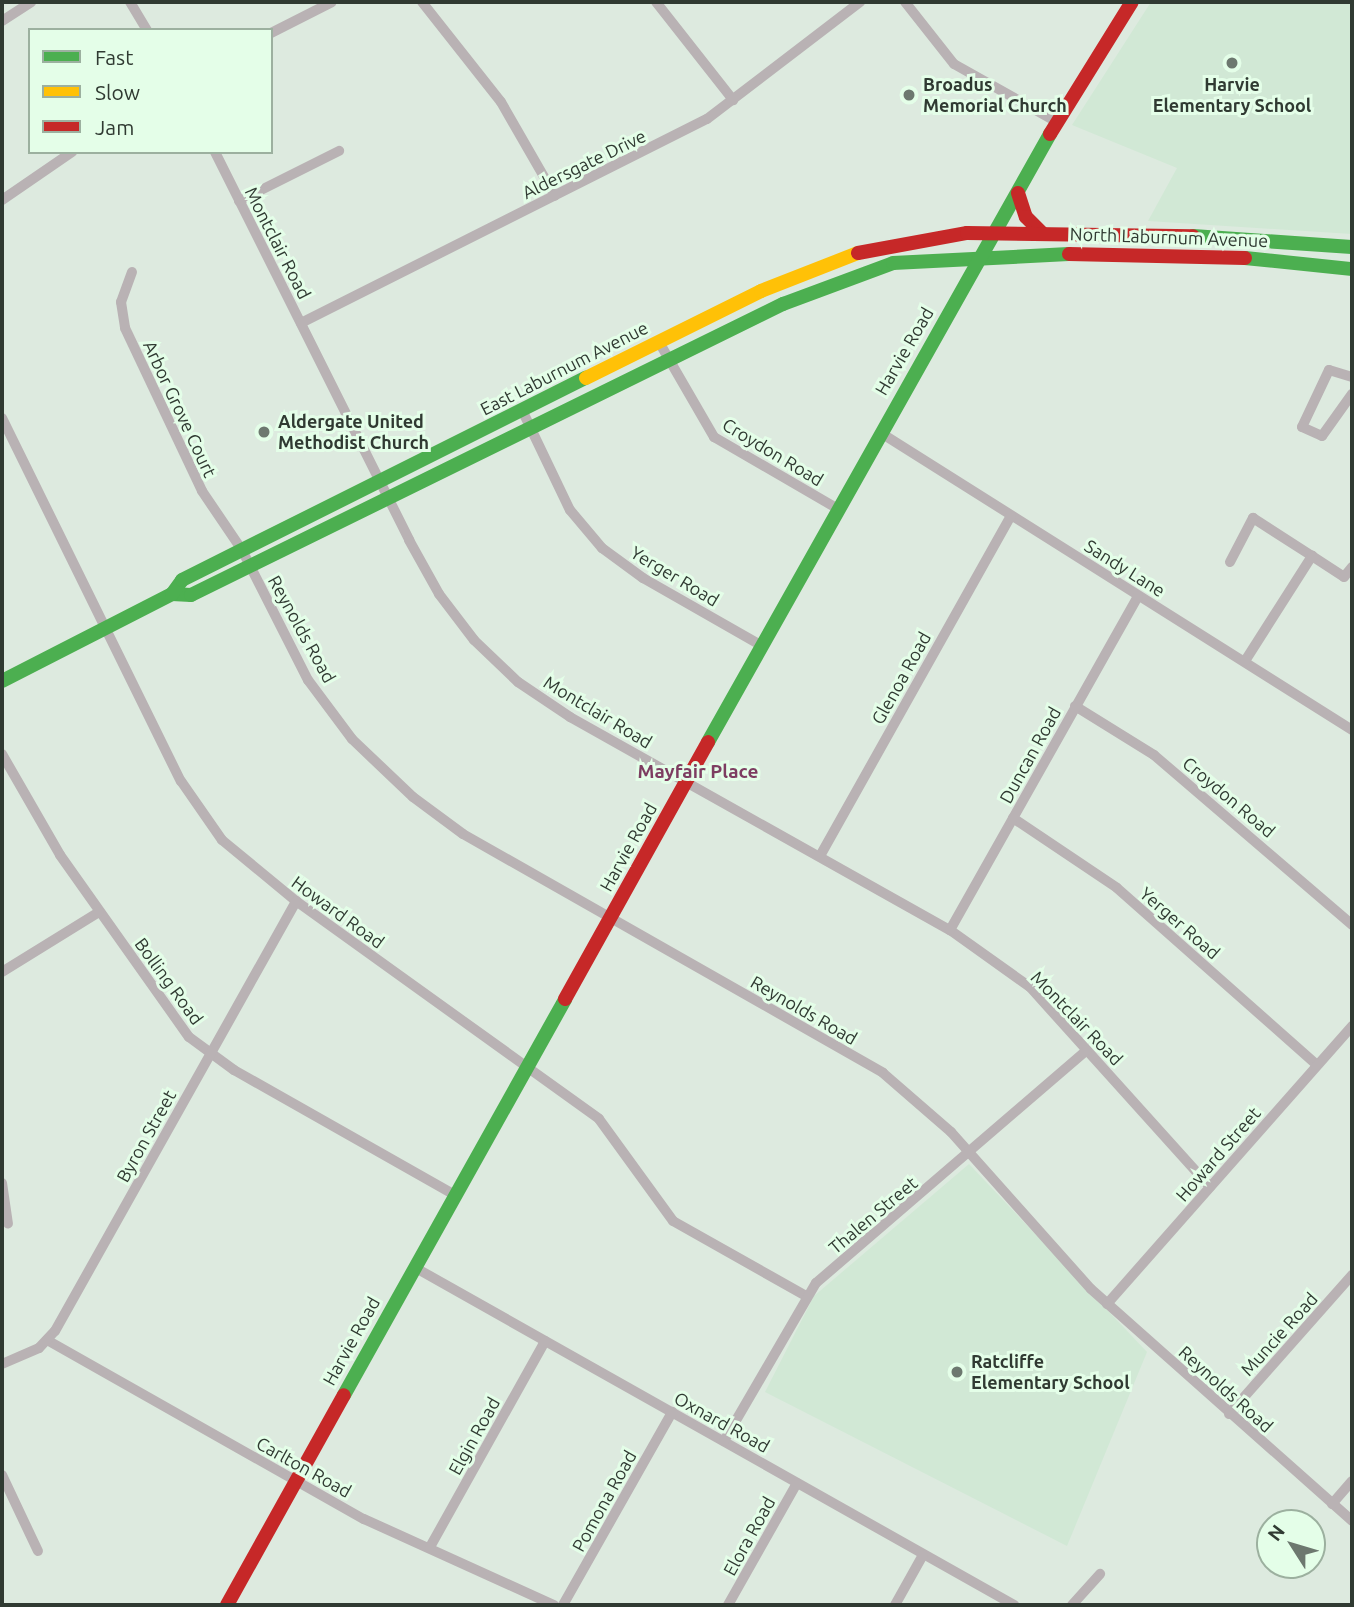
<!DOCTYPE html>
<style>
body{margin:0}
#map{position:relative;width:1354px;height:1607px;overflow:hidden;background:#ddeadf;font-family:Ubuntu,sans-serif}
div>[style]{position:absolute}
.built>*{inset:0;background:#d1e8d5}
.street>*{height:10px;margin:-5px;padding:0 5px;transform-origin:5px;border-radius:5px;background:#b9b2b4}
.fast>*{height:14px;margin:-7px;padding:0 7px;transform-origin:7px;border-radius:7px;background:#4caf50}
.slow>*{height:14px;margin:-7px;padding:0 7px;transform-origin:7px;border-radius:7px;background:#ffc107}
.jam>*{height:14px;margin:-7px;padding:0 7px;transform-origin:7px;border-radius:7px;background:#c62828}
.dots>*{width:19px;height:19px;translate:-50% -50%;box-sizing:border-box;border:4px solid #e4fee8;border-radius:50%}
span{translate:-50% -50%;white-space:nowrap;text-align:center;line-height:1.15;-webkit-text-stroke:6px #e4fee8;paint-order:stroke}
.poi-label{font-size:18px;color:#303a32;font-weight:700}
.left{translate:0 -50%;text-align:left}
.street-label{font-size:18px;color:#303a32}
.neighbourhood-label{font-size:19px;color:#7d3d61;font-weight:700}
.frame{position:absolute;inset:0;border:4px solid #303a32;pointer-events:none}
.legend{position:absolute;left:28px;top:28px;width:245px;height:126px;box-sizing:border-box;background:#e4fee8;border:2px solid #9cb09f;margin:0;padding:9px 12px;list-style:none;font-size:21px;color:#303a32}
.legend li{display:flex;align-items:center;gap:14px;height:35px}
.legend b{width:35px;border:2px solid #9cb09f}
.north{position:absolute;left:1256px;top:1509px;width:70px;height:70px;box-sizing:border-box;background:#e4fee8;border:2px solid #9cb09f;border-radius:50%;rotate:307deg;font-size:19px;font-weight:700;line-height:28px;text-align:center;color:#303a32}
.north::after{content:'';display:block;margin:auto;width:24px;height:32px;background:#6d786f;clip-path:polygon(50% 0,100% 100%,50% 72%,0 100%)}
</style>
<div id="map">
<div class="built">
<i style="clip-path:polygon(1151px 2px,1352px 2px,1352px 234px,1148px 221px,1177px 168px,1072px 125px)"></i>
<i style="clip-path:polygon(969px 1164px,1147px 1352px,1067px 1546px,765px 1392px,814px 1296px)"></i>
</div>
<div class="street">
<i style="left:130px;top:2px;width:33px;rotate:59deg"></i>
<i style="left:422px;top:2px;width:127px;rotate:51.7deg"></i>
<i style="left:501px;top:102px;width:108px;rotate:60.1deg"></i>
<i style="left:656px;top:2px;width:125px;rotate:51.8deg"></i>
<i style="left:905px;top:2px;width:79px;rotate:51.7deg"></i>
<i style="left:954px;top:64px;width:118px;rotate:29.4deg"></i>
<i style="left:2px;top:21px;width:35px;rotate:-33deg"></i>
<i style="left:271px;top:33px;width:68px;rotate:-26.9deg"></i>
<i style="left:215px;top:152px;width:434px;rotate:63.4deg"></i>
<i style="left:409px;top:540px;width:62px;rotate:60.9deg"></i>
<i style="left:439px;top:594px;width:58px;rotate:52.7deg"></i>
<i style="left:474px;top:640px;width:61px;rotate:43.7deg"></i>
<i style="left:518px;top:682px;width:63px;rotate:33.9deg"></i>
<i style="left:570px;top:717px;width:436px;rotate:29.3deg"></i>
<i style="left:950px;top:930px;width:98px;rotate:35.5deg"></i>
<i style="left:1030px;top:987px;width:269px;rotate:48deg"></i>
<i style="left:2px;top:200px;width:85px;rotate:-34.4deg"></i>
<i style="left:239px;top:201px;width:112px;rotate:-26.6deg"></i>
<i style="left:132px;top:272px;width:32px;rotate:110deg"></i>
<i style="left:121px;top:302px;width:26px;rotate:81deg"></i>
<i style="left:125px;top:328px;width:180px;rotate:64.7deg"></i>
<i style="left:202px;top:491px;width:71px;rotate:55.9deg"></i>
<i style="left:242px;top:550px;width:146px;rotate:63.1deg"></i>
<i style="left:308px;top:680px;width:74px;rotate:53.3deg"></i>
<i style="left:352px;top:739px;width:84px;rotate:43.6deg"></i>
<i style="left:413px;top:797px;width:62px;rotate:36.5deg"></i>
<i style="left:463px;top:834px;width:483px;rotate:29.6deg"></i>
<i style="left:883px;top:1073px;width:90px;rotate:40.9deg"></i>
<i style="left:951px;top:1132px;width:210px;rotate:48.3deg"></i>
<i style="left:1091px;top:1289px;width:349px;rotate:41.6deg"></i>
<i style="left:301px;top:323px;width:454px;rotate:-26.7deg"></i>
<i style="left:707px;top:119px;width:193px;rotate:-37.4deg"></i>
<i style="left:659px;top:342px;width:110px;rotate:59.9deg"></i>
<i style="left:714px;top:437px;width:143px;rotate:30.1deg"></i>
<i style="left:1352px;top:377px;width:24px;rotate:-163deg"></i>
<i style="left:1329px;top:370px;width:63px;rotate:115.3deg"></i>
<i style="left:1302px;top:427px;width:22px;rotate:24deg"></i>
<i style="left:1322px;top:436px;width:52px;rotate:-54.5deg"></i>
<i style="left:522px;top:410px;width:111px;rotate:64.4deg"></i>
<i style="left:570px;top:510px;width:50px;rotate:49.9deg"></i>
<i style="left:602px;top:548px;width:51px;rotate:36.2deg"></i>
<i style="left:643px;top:578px;width:137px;rotate:29.7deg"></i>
<i style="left:2px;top:418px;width:405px;rotate:63.8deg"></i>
<i style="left:181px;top:781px;width:72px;rotate:55.2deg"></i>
<i style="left:222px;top:840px;width:96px;rotate:39.5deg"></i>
<i style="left:296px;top:901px;width:373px;rotate:35.7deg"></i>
<i style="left:599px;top:1119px;width:126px;rotate:54deg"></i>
<i style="left:673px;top:1221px;width:153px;rotate:29.4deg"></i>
<i style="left:881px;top:433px;width:557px;rotate:32.23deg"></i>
<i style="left:1230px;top:562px;width:50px;rotate:-62.4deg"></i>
<i style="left:1253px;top:518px;width:70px;rotate:32.8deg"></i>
<i style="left:1245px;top:661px;width:125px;rotate:-57.5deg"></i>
<i style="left:1312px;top:556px;width:38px;rotate:33deg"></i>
<i style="left:1344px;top:577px;width:13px;rotate:-51deg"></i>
<i style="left:1075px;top:706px;width:93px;rotate:31.8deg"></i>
<i style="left:1154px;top:755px;width:261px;rotate:40.6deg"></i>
<i style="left:2px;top:754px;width:116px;rotate:60.1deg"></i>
<i style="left:60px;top:855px;width:223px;rotate:54.7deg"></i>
<i style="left:189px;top:1037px;width:56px;rotate:36.3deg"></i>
<i style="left:234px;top:1070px;width:254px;rotate:29.5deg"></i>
<i style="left:1013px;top:818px;width:125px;rotate:33.9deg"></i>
<i style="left:1117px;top:888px;width:267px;rotate:41.5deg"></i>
<i style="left:820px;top:856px;width:390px;rotate:-60.7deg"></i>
<i style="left:950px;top:930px;width:383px;rotate:-60.6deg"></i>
<i style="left:2px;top:972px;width:114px;rotate:-31.7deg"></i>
<i style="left:2px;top:1183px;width:41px;rotate:81.7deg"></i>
<i style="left:414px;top:1267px;width:689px;rotate:29.39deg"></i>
<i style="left:1107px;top:1304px;width:371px;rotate:-48.6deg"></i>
<i style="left:47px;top:1340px;width:364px;rotate:29.5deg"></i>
<i style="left:364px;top:1519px;width:209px;rotate:24.4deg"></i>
<i style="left:2px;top:1364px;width:40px;rotate:-23.4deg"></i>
<i style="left:39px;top:1348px;width:23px;rotate:-47deg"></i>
<i style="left:55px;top:1331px;width:493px;rotate:-60.7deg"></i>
<i style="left:1229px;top:1414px;width:186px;rotate:-48.5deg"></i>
<i style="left:724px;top:1441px;width:183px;rotate:-59.8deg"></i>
<i style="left:816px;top:1283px;width:357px;rotate:-40.7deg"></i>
<i style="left:2px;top:1475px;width:84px;rotate:64.7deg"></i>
<i style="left:1332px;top:1504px;width:30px;rotate:-49deg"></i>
<i style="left:430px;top:1547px;width:236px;rotate:-60.8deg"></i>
<i style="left:563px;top:1605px;width:222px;rotate:-60.5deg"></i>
<i style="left:728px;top:1605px;width:140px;rotate:-60.5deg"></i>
<i style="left:895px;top:1605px;width:57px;rotate:-60.8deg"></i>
<i style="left:1072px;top:1605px;width:42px;rotate:-47.9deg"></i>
</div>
<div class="fast">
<i style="left:1193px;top:236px;width:159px;rotate:4deg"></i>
<i style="left:1245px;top:258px;width:108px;rotate:5.9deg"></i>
<i style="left:172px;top:594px;width:19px;rotate:3deg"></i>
<i style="left:191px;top:595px;width:660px;rotate:-26.18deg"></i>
<i style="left:783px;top:304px;width:117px;rotate:-20.4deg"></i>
<i style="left:893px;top:263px;width:176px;rotate:-2.9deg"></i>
<i style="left:2px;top:681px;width:191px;rotate:-27.1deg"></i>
<i style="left:172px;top:594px;width:17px;rotate:-54deg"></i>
<i style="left:182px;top:580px;width:452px;rotate:-26.6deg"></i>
<i style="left:708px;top:742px;width:698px;rotate:-60.64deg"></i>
<i style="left:344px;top:1395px;width:453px;rotate:-60.8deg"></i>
</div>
<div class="slow">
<i style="left:586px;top:378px;width:195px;rotate:-26.4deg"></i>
<i style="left:761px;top:291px;width:104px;rotate:-21.4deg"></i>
</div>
<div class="jam">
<i style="left:1050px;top:134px;width:155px;rotate:-58.2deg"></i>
<i style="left:1018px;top:193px;width:25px;rotate:72deg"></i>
<i style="left:1026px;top:217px;width:23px;rotate:45deg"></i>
<i style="left:858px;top:253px;width:111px;rotate:-10.4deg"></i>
<i style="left:967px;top:233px;width:226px;rotate:0.8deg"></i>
<i style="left:1069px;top:254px;width:176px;rotate:1.3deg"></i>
<i style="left:565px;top:999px;width:294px;rotate:-60.9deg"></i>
<i style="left:227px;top:1605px;width:240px;rotate:-60.9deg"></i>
</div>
<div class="dots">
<i style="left:1232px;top:63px;background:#6d786f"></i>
<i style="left:909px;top:95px;background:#6d786f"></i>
<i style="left:264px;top:432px;background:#6d786f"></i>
<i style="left:957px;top:1372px;background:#6d786f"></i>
</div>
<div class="poi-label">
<span class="left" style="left:923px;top:95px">Broadus<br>Memorial Church</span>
<span style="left:1232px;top:95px">Harvie<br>Elementary School</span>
<span class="left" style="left:278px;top:432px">Aldergate United<br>Methodist Church</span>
<span class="left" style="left:971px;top:1372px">Ratcliffe<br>Elementary School</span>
</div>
<div class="street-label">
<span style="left:584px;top:164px;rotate:-26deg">Aldersgate Drive</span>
<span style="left:1169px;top:237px;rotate:2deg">North Laburnum Avenue</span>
<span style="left:278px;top:243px;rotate:63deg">Montclair Road</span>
<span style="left:904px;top:351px;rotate:-60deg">Harvie Road</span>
<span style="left:564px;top:368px;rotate:-27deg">East Laburnum Avenue</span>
<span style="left:180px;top:409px;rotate:65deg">Arbor Grove Court</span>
<span style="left:773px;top:452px;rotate:31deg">Croydon Road</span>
<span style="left:1125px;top:568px;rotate:32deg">Sandy Lane</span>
<span style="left:675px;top:576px;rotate:31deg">Yerger Road</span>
<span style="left:302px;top:629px;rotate:61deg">Reynolds Road</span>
<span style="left:901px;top:678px;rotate:-61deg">Glenoa Road</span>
<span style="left:598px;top:712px;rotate:31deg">Montclair Road</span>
<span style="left:1030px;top:755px;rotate:-61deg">Duncan Road</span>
<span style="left:1229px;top:797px;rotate:40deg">Croydon Road</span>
<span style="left:628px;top:847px;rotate:-61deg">Harvie Road</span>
<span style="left:338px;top:912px;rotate:36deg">Howard Road</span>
<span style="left:1180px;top:923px;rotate:41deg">Yerger Road</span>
<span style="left:169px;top:981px;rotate:54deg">Bolling Road</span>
<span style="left:804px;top:1010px;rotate:30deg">Reynolds Road</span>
<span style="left:1077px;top:1018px;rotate:46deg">Montclair Road</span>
<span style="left:146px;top:1136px;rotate:-61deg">Byron Street</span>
<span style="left:1218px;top:1154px;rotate:-49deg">Howard Street</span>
<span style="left:873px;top:1215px;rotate:-40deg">Thalen Street</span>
<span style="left:1279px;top:1334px;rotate:-48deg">Muncie Road</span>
<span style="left:351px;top:1341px;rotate:-61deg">Harvie Road</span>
<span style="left:1226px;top:1389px;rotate:42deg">Reynolds Road</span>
<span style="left:722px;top:1422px;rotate:29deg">Oxnard Road</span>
<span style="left:474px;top:1436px;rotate:-61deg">Elgin Road</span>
<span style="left:304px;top:1467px;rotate:29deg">Carlton Road</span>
<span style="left:604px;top:1501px;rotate:-61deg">Pomona Road</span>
<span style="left:749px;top:1536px;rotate:-61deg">Elora Road</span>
</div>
<div class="neighbourhood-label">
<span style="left:698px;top:772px">Mayfair Place</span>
</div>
<div class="frame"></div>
<ul class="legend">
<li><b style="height:9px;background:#4caf50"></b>Fast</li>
<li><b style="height:9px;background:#ffc107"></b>Slow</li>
<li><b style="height:9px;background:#c62828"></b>Jam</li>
</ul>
<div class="north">N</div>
</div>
